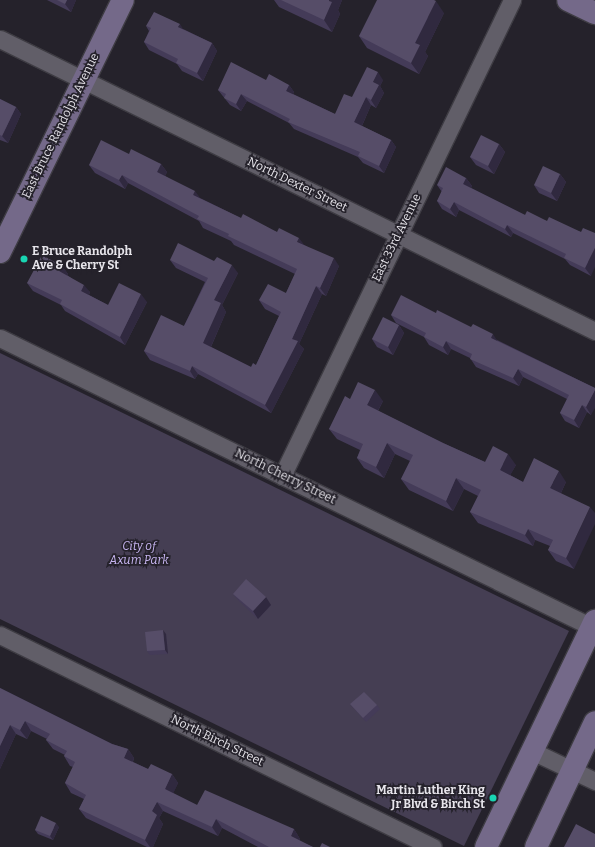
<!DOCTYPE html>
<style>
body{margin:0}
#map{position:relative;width:595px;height:847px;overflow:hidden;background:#25222b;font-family:Bitter,serif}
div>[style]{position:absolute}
.green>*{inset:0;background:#453e53}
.roads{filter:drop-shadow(1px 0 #3e3c43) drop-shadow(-1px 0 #3e3c43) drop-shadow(0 1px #3e3c43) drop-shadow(0 -1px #3e3c43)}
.street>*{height:17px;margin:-8.5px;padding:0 8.5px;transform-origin:8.5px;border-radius:8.5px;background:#615e68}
.secondary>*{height:22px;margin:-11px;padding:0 11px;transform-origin:11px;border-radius:11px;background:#746989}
.wall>*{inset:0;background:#443b58}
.shaded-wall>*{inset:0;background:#30293f}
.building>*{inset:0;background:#564d68}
.dots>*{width:11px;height:11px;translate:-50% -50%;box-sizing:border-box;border:2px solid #25222b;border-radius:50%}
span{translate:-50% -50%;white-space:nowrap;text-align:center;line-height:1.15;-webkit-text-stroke:3.5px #25222b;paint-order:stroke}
.street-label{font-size:12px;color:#e7e5eb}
.poi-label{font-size:12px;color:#e7e5eb;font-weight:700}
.left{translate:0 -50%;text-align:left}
.right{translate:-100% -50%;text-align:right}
.park-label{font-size:12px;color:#c7b5f1;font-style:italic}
</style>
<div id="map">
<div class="green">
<i style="clip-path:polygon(0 353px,569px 631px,464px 846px,0 619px)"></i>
</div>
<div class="roads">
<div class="street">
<i style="left:0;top:39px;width:663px;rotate:26.14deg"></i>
<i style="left:0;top:338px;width:659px;rotate:26.02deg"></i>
<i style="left:282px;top:476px;width:529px;rotate:-64.21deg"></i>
<i style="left:0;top:635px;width:482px;rotate:26.1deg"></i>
<i style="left:532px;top:751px;width:70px;rotate:25.5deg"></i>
</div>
<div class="secondary">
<i style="left:568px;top:0;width:30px;rotate:26deg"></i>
<i style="left:0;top:252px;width:280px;rotate:-64deg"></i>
<i style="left:486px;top:847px;width:251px;rotate:-64.3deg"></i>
<i style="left:536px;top:847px;width:138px;rotate:-64.7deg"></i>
</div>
</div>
<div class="wall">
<i style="clip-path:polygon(47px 0,76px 0,71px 12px)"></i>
<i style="clip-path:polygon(274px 0,342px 0,338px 10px,340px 14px,332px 32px,279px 7px)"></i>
<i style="clip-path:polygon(444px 13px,425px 52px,428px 56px,419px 74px,367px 48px,359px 36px)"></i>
<i style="clip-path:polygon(146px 26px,183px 29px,212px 43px,217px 51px,203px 81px,182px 71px,177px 64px,149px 50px,144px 42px,149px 31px)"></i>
<i style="clip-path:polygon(266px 80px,289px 85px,294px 92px,293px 94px,335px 114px,352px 97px,383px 80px,380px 86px,384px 93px,376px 108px,371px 105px,362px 126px,391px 140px,396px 147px,384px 173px,363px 163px,358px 157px,294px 129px,289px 123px,247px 101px,241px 111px,230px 105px,218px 90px)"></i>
<i style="clip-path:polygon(0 99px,16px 107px,21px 114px,8px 143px,0 140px)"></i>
<i style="clip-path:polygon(499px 144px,505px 152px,494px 174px,476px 165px,470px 157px)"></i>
<i style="clip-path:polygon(129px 154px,161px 164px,167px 172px,165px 176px,200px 198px,241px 218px,277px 232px,304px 245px,339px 266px,326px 296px,322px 294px,299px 344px,304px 349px,271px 413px,198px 374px,195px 379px,150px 360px,144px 351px,184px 326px,205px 282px,176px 268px,170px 260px,238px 273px,222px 305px,226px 312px,211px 347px,251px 367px,256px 365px,279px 316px,265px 309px,259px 300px,286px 293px,295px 274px,234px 245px,231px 241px,203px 228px,199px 221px,128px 183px,125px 189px,95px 173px,89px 165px)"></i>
<i style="clip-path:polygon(560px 174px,566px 182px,557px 201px,539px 193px,534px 185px)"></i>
<i style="clip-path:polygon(466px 178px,472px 186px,471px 188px,525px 215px,547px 221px,581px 232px,591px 276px,570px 265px,565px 259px,513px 233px,511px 237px,459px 210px,456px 217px,442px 209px,437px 201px,442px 192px,437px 185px)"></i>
<i style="clip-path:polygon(62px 266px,68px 274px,67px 275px,90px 292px,89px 295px,108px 305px,147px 302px,125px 345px,65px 311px,61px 305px,33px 291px,27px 283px)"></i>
<i style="clip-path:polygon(436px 313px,497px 340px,595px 388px,591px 415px,587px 412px,579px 428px,565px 421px,560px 413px,567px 399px,523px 377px,519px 386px,476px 367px,470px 358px,451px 349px,448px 355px,429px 345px,424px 337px,396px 323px,391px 315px)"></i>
<i style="clip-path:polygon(399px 325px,404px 333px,393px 355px,377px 347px,372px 339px)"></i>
<i style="clip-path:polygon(350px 399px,383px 401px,378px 411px,443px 443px,485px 462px,516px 465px,510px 475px,523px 482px,566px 482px,561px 493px,574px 569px,556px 561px,548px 550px,550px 546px,535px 540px,533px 546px,478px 523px,470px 512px,478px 496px,464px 489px,453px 511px,409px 490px,401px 479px,410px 461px,395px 454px,384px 478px,364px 468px,357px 458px,360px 450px,337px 439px,329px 429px)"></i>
<i style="clip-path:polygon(233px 594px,271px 605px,258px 619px,239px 601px)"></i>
<i style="clip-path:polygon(166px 634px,168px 654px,150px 655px,147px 651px)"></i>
<i style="clip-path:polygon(0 688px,112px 744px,128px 749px,134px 758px,133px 762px,148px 769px,172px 774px,178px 783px,173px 793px,197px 805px,294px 829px,300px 839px,299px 841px,313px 847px,258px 847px,222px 828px,218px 836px,163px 811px,159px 818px,163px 824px,153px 847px,147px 847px,86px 818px,79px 809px,84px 799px,71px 793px,65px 783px,73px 767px,70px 766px,64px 756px,65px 755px,53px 749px,46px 740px,47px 739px,31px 731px,27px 739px,16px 734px,0 769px)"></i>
<i style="clip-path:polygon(350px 704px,377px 705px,380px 709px,366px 722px)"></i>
<i style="clip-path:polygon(59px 827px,53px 840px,38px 834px,35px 830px)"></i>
</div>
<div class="shaded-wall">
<i style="clip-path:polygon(67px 0,76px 0,71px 12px,65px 4px)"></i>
<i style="clip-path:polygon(329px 0,342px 0,338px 10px,340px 14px,332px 32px,324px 20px)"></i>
<i style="clip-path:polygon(436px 1px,444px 13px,425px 52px,428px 56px,419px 74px,411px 63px,415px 43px)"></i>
<i style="clip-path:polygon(180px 24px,185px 32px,178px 27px)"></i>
<i style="clip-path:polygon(212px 43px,217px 51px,203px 81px,197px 73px)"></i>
<i style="clip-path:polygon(378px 72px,383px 80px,380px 86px,384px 93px,376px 108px,371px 100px,373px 82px)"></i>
<i style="clip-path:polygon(289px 85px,294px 92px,291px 98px,286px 91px)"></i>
<i style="clip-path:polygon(241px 94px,247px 101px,241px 111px,236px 104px)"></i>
<i style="clip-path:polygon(366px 97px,371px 105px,360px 130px,354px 122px)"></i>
<i style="clip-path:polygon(16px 107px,21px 114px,8px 143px,2px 136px)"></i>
<i style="clip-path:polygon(391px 140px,396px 147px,384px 173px,379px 166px)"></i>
<i style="clip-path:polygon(499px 144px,505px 152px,494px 174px,488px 166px)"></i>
<i style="clip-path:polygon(161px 164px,167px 172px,163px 180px,157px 172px)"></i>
<i style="clip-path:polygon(560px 174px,566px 182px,557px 201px,551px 193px)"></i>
<i style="clip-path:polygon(122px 175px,128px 183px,125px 189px,119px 180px)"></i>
<i style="clip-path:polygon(466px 178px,472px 186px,469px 192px,463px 184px)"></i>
<i style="clip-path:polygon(195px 191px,201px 199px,193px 195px)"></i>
<i style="clip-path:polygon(454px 202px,459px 210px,456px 217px,450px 209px)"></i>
<i style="clip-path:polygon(507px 225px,513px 233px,511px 237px,505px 229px)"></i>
<i style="clip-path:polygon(299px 238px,305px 246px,297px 242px)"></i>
<i style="clip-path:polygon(595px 248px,595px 267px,591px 276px,585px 268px)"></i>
<i style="clip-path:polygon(334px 258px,339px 266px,326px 296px,320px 288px)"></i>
<i style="clip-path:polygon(232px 265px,238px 273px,222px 305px,226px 312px,209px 351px,203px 343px,214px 300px)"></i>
<i style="clip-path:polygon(62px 266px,68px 274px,65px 279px,59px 271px)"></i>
<i style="clip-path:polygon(84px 285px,90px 292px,87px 299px,81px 291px)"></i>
<i style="clip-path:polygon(316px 286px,322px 294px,299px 344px,304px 349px,271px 413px,265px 405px,292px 339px)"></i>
<i style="clip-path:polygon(141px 294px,147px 302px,125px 345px,120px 337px)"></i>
<i style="clip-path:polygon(399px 325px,404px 333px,393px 355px,388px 347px)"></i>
<i style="clip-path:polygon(493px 334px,498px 342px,491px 338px)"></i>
<i style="clip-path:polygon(446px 341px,451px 349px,448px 355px,443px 347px)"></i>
<i style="clip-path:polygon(192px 366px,198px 374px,195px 379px,190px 371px)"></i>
<i style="clip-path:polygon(518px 369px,523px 377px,519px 386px,513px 378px)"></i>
<i style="clip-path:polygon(375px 390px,383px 401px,375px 416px,367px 405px)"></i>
<i style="clip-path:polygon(595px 390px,595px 408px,591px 415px,586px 407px)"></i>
<i style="clip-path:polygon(582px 405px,587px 412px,579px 428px,574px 420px)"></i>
<i style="clip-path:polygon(387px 443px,395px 454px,384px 478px,376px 467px)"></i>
<i style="clip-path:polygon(508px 454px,516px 465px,507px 481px,500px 470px)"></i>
<i style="clip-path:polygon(559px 471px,566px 482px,558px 499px,550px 488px)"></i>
<i style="clip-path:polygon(456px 478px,464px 489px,453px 511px,446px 501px)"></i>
<i style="clip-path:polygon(590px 507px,595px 513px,595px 524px,574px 569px,566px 558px)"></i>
<i style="clip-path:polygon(528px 529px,535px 540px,533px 546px,525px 535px)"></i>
<i style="clip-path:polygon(266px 597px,271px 605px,258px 619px,253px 611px)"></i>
<i style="clip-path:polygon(163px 630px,166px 634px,168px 654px,165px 650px)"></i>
<i style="clip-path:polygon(25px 721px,31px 731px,27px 739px,20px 730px)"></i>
<i style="clip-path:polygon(10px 725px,16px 734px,0 769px,0 746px)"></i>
<i style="clip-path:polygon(128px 749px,134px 758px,130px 767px,124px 758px)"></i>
<i style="clip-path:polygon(172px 774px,178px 783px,171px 798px,165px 789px)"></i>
<i style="clip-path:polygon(157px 802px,163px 811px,159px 818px,163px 824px,153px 847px,150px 847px,145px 840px,152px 811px)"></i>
<i style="clip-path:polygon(216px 819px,222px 828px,218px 836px,212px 827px)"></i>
<i style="clip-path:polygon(56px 823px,59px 827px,53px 840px,50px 836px)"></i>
<i style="clip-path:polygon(294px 829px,300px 839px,297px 846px,291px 836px)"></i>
</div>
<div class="building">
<i style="clip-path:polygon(57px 0,67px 0,65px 4px)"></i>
<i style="clip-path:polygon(281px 0,329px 0,329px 1px,332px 2px,324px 20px)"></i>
<i style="clip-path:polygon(377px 0,434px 0,436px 1px,415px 43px,420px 45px,411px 63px,359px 36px)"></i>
<i style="clip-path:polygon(154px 12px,180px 24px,178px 27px,212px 43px,197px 73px,176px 63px,178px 59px,144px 42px,151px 28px,146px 26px)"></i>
<i style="clip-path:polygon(231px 62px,266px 80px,269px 74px,289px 85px,286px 91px,335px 114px,344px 94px,352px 97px,367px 67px,378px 72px,373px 82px,379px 85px,371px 100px,366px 97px,354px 122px,391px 140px,379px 166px,358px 156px,360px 152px,288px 122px,290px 119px,241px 94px,236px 104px,224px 98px,226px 94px,218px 90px)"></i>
<i style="clip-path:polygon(0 99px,16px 107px,2px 136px,0 135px)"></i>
<i style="clip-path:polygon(481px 135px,499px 144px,488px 166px,470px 157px)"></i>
<i style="clip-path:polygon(101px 140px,129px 154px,131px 149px,161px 164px,157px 172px,195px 191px,193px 195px,241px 218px,243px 214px,277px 232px,279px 228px,299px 238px,297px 242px,334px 258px,320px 288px,316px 286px,292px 339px,298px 341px,265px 405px,192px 366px,190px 371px,144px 351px,161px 315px,184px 326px,208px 278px,170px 260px,178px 243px,214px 261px,217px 257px,232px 265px,214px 300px,221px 303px,203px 343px,251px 367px,253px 363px,256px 365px,281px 312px,259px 300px,268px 284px,286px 293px,297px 269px,228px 236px,229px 234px,197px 219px,199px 216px,122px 175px,119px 180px,89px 165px)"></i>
<i style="clip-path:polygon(543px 166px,560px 174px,551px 193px,534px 185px)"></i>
<i style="clip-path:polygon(446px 167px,466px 178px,463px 184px,525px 215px,527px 211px,547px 221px,549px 217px,581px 232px,583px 228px,595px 233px,595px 248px,585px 268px,564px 258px,566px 254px,507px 225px,505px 229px,454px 202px,450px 209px,437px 201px,443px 188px,437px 185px)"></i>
<i style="clip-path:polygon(42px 255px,62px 266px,59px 271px,84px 285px,81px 291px,108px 305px,119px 283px,141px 294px,120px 337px,60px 304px,62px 300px,27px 283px)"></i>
<i style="clip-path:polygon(401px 295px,436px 313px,437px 310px,471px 327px,473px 324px,493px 334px,491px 338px,595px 388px,595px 390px,586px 407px,582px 405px,574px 420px,560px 413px,569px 395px,518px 369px,513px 378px,470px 359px,472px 354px,446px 341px,443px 347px,424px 337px,426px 333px,391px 315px)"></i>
<i style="clip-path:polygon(383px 317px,399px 325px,388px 347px,372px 339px)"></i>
<i style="clip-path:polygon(358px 382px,375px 390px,367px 405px,443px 443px,485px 462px,493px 446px,508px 454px,500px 470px,523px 482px,534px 458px,559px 471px,550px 488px,590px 507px,566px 558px,548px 550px,553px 540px,528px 529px,525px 535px,470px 512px,481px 490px,456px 478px,446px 501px,401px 479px,413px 455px,387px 443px,376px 467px,357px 458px,363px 444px,329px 429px,345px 396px,350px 399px)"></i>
<i style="clip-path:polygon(246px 579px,266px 597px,253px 611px,233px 594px)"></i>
<i style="clip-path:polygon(163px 630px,165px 650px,147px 651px,145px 632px)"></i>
<i style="clip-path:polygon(0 688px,112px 744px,128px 749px,124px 758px,148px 769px,151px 764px,172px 774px,165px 789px,197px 805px,205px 790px,294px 829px,291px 836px,313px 847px,269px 847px,216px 819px,212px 827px,157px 802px,152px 811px,157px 815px,145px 840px,79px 809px,86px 795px,65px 783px,75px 762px,64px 756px,67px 751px,46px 740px,50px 734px,25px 721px,20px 730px,10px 725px,0 746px)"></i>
<i style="clip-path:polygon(364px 692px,377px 705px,363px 718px,350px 704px)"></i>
<i style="clip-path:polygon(41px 816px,56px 823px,50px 836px,35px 830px)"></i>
<i style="clip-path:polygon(576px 824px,595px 834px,595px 847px,564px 847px)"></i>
<i style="clip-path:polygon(322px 843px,330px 847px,320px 847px)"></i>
</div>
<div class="dots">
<i style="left:24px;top:259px;background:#19d5b2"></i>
<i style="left:493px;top:798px;background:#19d5b2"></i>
</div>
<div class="street-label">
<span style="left:61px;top:126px;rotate:-64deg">East Bruce Randolph Avenue</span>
<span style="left:297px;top:185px;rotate:26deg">North Dexter Street</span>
<span style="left:397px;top:238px;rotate:-64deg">East 33rd Avenue</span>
<span style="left:285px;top:477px;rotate:26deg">North Cherry Street</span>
<span style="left:217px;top:741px;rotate:26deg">North Birch Street</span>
</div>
<div class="poi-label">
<span class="left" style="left:32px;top:259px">E Bruce Randolph<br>Ave &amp; Cherry St</span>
<span class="right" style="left:485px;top:798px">Martin Luther King<br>Jr Blvd &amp; Birch St</span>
</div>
<div class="park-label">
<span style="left:139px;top:554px">City of<br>Axum Park</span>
</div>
</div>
